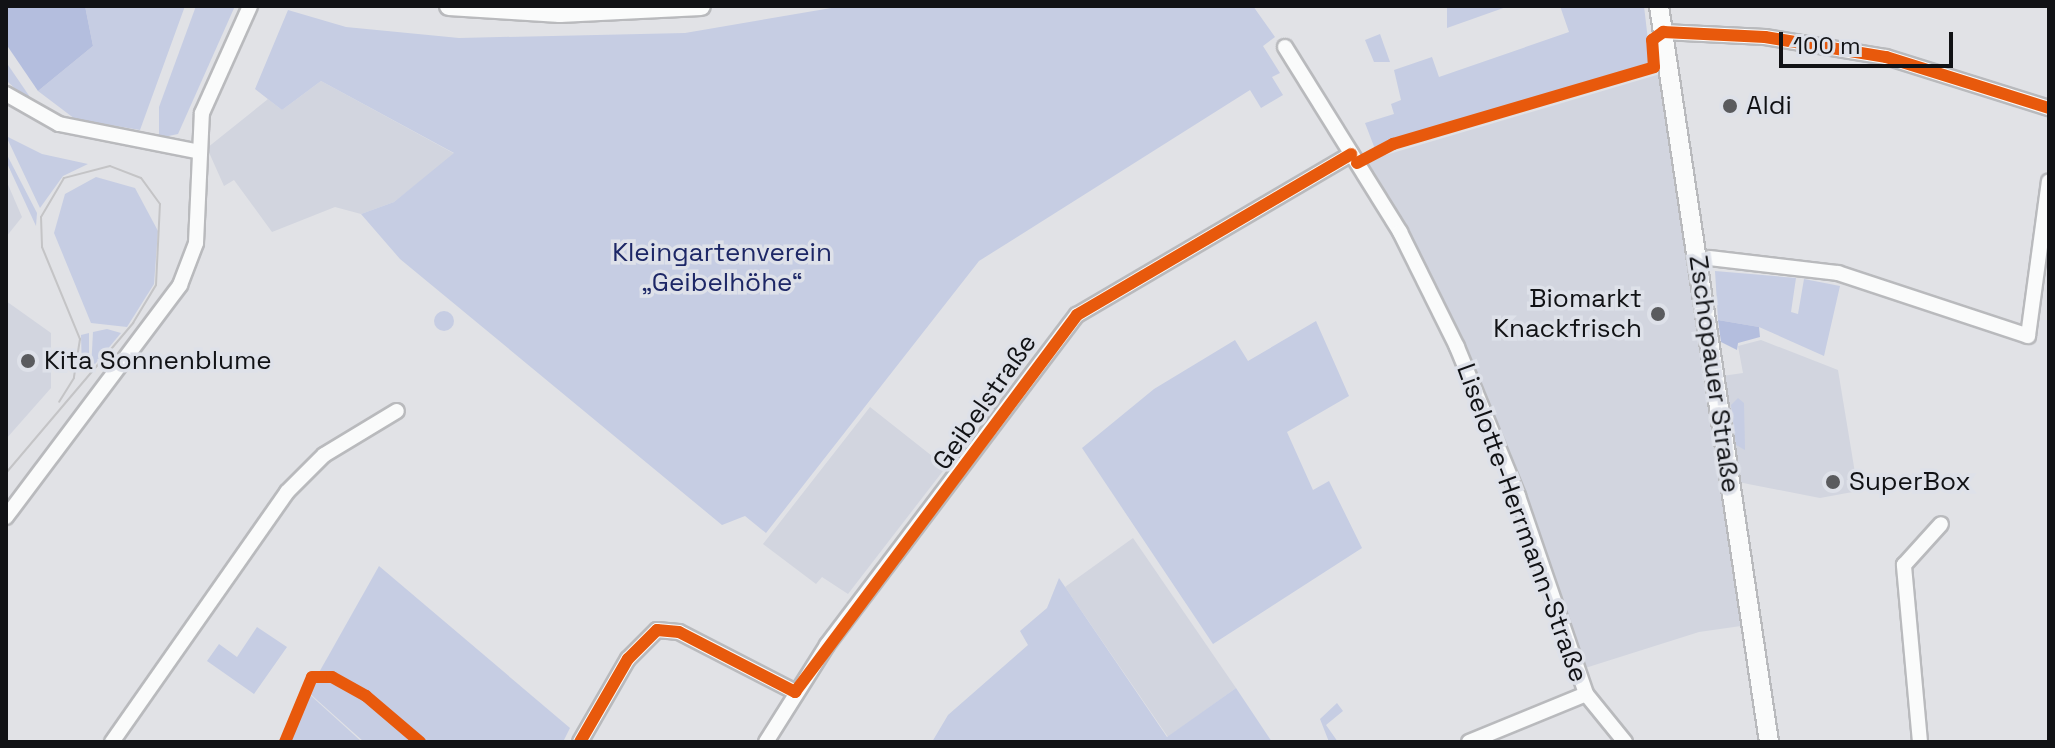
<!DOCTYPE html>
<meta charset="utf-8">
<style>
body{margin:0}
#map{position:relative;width:2055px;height:748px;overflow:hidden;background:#e1e2e6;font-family:"Space Grotesk",sans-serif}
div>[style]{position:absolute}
.built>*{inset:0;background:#d2d5df}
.green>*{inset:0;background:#c6cde3}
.round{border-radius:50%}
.forest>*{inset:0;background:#b4bede}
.roads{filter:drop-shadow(2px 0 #b9babd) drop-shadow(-2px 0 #b9babd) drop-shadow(0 2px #b9babd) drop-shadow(0 -2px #b9babd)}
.minor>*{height:14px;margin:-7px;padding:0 7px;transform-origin:7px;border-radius:7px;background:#fafbfb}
.major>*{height:18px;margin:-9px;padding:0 9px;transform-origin:9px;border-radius:9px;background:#fafbfb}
.tram>*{height:2px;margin:-1px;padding:0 1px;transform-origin:1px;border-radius:1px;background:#c4c4c6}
.cycleway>*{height:12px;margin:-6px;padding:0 6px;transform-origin:6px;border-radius:6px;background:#e8590c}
.dots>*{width:22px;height:22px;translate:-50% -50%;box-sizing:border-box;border:4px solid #dee1e9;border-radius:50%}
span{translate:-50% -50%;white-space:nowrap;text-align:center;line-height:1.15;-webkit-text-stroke:7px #dee1e9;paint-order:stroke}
.poi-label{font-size:26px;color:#111215}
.left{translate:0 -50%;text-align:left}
.right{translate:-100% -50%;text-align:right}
.park-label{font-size:26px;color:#1d2766}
.street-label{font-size:26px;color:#111215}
.frame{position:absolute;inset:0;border:8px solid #111215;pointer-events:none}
.scale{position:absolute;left:1779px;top:32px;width:174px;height:36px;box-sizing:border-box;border:4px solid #111215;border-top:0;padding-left:10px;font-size:24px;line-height:28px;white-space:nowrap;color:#111215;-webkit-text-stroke:6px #dee1e9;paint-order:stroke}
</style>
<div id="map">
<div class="built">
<i style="clip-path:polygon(1660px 74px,1748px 625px,1699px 632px,1582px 669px,1497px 423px,1460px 339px,1362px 162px)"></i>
<i style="clip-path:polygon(321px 81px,455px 154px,394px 202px,361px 214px,335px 207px,272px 232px,234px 180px,224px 186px,207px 148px,268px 99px,282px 110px)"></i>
<i style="clip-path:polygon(6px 180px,22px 217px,6px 237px)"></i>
<i style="clip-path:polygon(6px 301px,51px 333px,51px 388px,6px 439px)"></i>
<i style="clip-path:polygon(1761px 340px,1838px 370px,1858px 491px,1820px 498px,1738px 482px,1722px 376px,1743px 373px,1738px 346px)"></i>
<i style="clip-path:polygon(870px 407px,946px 467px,848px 594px,822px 577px,816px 584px,763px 544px)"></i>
<i style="clip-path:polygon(1133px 538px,1236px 688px,1168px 737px,1065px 587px)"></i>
</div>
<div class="green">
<i style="clip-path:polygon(85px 6px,185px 6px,140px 130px,75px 119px,38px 91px,93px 46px)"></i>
<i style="clip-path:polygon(196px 6px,235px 6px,178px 134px,159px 138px,159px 107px)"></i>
<i style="clip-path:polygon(843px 6px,1253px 6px,1275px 37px,1263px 46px,1280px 73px,1272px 77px,1283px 95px,1261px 108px,1250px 90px,979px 261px,766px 533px,745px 516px,722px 525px,400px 259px,361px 214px,394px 202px,454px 153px,321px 81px,282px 110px,255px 89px,288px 10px,346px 27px,459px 38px,685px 33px)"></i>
<i style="clip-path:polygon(1447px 6px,1509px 6px,1447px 28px)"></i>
<i style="clip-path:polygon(1560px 6px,1644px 6px,1651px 66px,1375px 149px,1365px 123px,1394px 114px,1391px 104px,1401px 100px,1394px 70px,1432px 57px,1439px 77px,1569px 32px)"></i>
<i style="clip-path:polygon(1380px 34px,1390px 62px,1374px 62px,1365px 40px)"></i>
<i style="clip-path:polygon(6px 62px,32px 100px,29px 102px,6px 80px)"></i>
<i style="clip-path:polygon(6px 136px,42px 154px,88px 164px,63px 176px,40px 208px)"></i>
<i style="clip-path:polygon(6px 153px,37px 213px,36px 226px,6px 161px)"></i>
<i style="clip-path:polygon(96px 177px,135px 188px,158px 231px,154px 284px,127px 327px,91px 323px,54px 233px,65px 194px)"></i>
<i style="clip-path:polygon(1715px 271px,1796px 278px,1791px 312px,1798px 314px,1804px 279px,1840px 286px,1824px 356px,1759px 327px,1718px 320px)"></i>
<i class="round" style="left:434px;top:311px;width:20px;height:20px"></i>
<i style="clip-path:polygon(1316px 321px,1349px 396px,1287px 432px,1313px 490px,1329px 481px,1362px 548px,1213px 644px,1082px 448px,1154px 389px,1235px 340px,1248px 361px)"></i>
<i style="clip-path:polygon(107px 329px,121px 333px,91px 369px,93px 332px)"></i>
<i style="clip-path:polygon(89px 333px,89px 354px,82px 370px,81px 335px)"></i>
<i style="clip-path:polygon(1738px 398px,1744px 403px,1745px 450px,1736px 445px,1731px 405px)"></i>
<i style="clip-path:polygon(379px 566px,570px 728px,563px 742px,364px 742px,308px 692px)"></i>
<i style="clip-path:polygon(1059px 578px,1167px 737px,1236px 688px,1272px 742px,932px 742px,948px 715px,1028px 645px,1020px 631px,1047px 608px)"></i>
<i style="clip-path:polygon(257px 627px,287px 647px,254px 694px,207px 661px,219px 644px,237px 657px)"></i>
<i style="clip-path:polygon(308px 693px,362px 742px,287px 742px)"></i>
<i style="clip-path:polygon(1337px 703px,1343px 711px,1326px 725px,1338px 742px,1329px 742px,1320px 719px)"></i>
</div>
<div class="forest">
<i style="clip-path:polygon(6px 6px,85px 6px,93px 46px,38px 91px,6px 44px)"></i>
<i style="clip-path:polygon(1718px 320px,1759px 327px,1760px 337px,1738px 343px,1737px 350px,1721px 342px)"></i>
</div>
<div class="roads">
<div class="minor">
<i style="left:1663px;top:32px;width:102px;rotate:2.8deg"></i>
<i style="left:1765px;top:37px;width:123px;rotate:9.4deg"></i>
<i style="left:1886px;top:57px;width:171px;rotate:17.4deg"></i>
<i style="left:1285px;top:47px;width:218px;rotate:58.1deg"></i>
<i style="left:1400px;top:232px;width:128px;rotate:63.6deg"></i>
<i style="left:1457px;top:347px;width:161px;rotate:67.7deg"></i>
<i style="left:1518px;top:496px;width:209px;rotate:71deg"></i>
<i style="left:1586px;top:694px;width:62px;rotate:50.9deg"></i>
<i style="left:6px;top:94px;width:61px;rotate:29.5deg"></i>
<i style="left:59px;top:124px;width:139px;rotate:11.2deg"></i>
<i style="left:1710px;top:258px;width:129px;rotate:6.7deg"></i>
<i style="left:1838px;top:273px;width:200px;rotate:18.3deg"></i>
<i style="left:2028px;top:336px;width:156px;rotate:-82.3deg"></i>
<i style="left:6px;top:517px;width:290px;rotate:-53.1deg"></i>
<i style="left:180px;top:285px;width:45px;rotate:-69.1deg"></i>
<i style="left:196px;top:243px;width:130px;rotate:-87.4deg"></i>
<i style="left:202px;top:113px;width:117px;rotate:-65.8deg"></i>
<i style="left:112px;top:742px;width:305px;rotate:-55deg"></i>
<i style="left:287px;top:492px;width:52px;rotate:-45deg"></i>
<i style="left:324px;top:455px;width:85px;rotate:-31.1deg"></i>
<i style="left:580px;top:742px;width:96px;rotate:-60deg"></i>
<i style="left:628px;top:659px;width:41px;rotate:-45deg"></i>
<i style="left:657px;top:630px;width:22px;rotate:5deg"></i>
<i style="left:679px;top:632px;width:131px;rotate:27.3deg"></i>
<i style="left:766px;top:742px;width:115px;rotate:-57.8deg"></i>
<i style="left:827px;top:645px;width:414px;rotate:-52.9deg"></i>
<i style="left:1077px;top:315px;width:318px;rotate:-30.4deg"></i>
<i style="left:1469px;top:742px;width:126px;rotate:-22.3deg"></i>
<i style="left:1920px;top:742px;width:178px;rotate:-95.2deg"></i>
<i style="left:1904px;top:565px;width:55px;rotate:-47.9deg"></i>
</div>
<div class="major">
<i style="left:449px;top:6px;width:111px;rotate:3.6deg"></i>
<i style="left:560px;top:13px;width:141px;rotate:-2.8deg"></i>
<i style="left:1659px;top:6px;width:744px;rotate:81.5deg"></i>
</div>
</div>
<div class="tram">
<i style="left:6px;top:473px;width:197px;rotate:-49.7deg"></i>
<i style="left:133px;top:323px;width:44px;rotate:-58.8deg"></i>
<i style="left:156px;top:285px;width:81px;rotate:-87.2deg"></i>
<i style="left:160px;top:204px;width:32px;rotate:-126deg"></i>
<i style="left:141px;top:178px;width:33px;rotate:-159deg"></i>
<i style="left:110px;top:166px;width:48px;rotate:165.4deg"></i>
<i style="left:64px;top:178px;width:45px;rotate:120.5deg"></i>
<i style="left:41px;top:217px;width:30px;rotate:88deg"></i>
<i style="left:42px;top:247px;width:100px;rotate:67.6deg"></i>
<i style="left:80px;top:339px;width:39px;rotate:99deg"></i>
<i style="left:74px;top:378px;width:28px;rotate:122deg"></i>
</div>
<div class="cycleway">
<i style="left:1357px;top:163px;width:41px;rotate:-27.8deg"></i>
<i style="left:1393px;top:144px;width:272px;rotate:-16.4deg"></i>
<i style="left:1654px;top:67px;width:27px;rotate:-94deg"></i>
<i style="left:1652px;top:40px;width:14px;rotate:-36deg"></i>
<i style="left:1663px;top:32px;width:102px;rotate:2.8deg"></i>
<i style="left:1765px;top:37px;width:123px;rotate:9.4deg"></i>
<i style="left:1886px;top:57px;width:171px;rotate:17.4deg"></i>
<i style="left:285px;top:742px;width:70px;rotate:-67.4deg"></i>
<i style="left:312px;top:677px;width:20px"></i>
<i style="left:332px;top:677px;width:39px;rotate:29deg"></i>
<i style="left:366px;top:696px;width:71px;rotate:40.4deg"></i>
<i style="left:580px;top:742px;width:96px;rotate:-60deg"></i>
<i style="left:628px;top:659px;width:41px;rotate:-45deg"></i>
<i style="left:657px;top:630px;width:22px;rotate:5deg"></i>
<i style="left:679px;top:632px;width:131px;rotate:27.3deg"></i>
<i style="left:795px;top:692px;width:471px;rotate:-53.2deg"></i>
<i style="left:1077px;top:315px;width:318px;rotate:-30.4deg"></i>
</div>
<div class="dots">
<i style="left:1730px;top:106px;background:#5a5b5e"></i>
<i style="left:1658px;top:314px;background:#5a5b5e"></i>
<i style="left:28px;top:361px;background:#5a5b5e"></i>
<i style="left:1833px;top:482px;background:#5a5b5e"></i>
</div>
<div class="poi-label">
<span class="left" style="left:1746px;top:106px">Aldi</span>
<span class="right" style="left:1642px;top:314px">Biomarkt<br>Knackfrisch</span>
<span class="left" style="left:44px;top:361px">Kita Sonnenblume</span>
<span class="left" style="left:1849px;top:482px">SuperBox</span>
</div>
<div class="park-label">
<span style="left:722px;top:268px">Kleingartenverein<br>„Geibelhöhe“</span>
</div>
<div class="street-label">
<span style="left:1714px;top:374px;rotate:82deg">Zschopauer Straße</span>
<span style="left:985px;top:402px;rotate:-55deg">Geibelstraße</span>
<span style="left:1522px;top:523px;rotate:70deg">Liselotte-Herrmann-Straße</span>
</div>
<div class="frame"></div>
<div class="scale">100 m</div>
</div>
